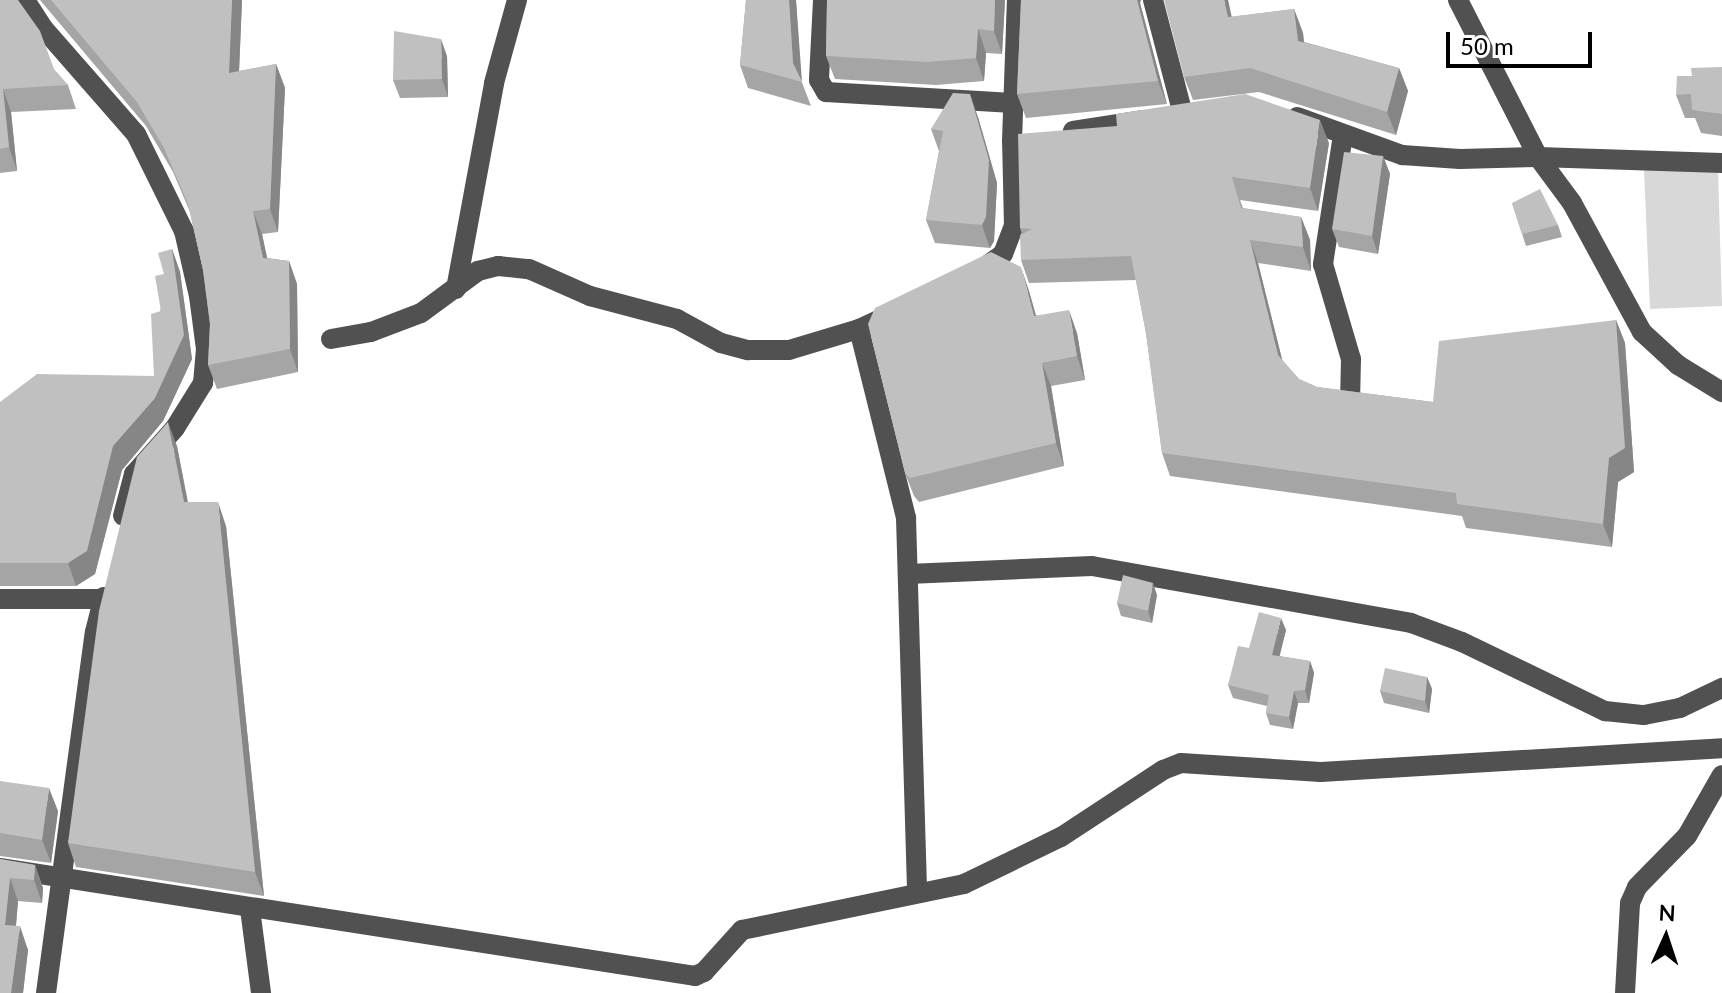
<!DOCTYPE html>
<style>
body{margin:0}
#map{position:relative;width:1722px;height:993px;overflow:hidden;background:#fff;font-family:Lato,sans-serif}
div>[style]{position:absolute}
.green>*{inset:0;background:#d8d8d8}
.minor>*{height:20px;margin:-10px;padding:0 10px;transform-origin:10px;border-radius:10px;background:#515151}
.wall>*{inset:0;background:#a5a5a5}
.shaded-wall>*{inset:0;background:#868686}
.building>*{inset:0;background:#c0c0c0}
span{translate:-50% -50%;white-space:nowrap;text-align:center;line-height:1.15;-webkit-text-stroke:6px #fff;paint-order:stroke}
.north{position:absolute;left:1626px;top:897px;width:80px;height:80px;-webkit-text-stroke:6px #fff;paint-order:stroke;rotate:3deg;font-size:22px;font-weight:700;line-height:32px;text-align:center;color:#000}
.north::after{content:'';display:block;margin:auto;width:28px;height:36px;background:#000;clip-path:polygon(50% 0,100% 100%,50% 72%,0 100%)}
.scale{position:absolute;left:1446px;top:32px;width:146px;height:36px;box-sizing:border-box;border:4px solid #000;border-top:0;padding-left:10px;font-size:24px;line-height:28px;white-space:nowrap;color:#000;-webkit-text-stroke:6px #fff;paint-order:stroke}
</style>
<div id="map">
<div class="green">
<i style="clip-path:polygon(1644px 170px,1718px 170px,1722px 306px,1650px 309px)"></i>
</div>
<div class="minor">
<i style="left:25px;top:0;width:35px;rotate:57deg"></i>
<i style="left:44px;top:29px;width:140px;rotate:48.8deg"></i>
<i style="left:136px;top:134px;width:108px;rotate:63.7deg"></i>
<i style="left:184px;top:231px;width:67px;rotate:77deg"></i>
<i style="left:199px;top:296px;width:53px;rotate:82.5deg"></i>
<i style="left:206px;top:349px;width:34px;rotate:95deg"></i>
<i style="left:203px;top:383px;width:53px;rotate:121.9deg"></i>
<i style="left:175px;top:428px;width:62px;rotate:131.7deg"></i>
<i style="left:134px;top:474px;width:43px;rotate:104.7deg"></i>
<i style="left:823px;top:0;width:80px;rotate:92.9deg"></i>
<i style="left:819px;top:80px;width:14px;rotate:60deg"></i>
<i style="left:826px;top:92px;width:187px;rotate:3.4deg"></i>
<i style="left:1153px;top:0;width:118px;rotate:75.3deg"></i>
<i style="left:1458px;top:0;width:176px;rotate:63deg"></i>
<i style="left:1538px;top:157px;width:57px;rotate:53.5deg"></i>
<i style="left:1572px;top:203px;width:147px;rotate:61.5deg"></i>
<i style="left:1642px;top:332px;width:49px;rotate:42.5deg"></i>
<i style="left:1678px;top:365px;width:52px;rotate:31.5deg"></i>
<i style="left:1297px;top:117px;width:112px;rotate:19.9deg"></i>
<i style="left:1402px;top:155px;width:58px;rotate:3.9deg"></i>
<i style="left:1460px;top:159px;width:78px;rotate:-1.5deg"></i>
<i style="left:1538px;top:157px;width:184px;rotate:1.9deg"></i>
<i style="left:1073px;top:131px;width:72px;rotate:-8.8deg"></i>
<i style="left:1343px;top:135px;width:131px;rotate:98.8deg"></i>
<i style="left:1323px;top:264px;width:99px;rotate:73.6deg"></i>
<i style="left:1351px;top:359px;width:43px;rotate:91.3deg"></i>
<i style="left:978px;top:272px;width:31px;rotate:-36deg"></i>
<i style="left:1003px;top:254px;width:30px;rotate:-69deg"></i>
<i style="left:1014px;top:226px;width:85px;rotate:-91.3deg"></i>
<i style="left:1012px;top:141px;width:141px;rotate:-88deg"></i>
<i style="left:456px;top:289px;width:209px;rotate:-79.5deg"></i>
<i style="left:494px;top:83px;width:86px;rotate:-74.5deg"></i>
<i style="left:859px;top:329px;width:195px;rotate:76deg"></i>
<i style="left:906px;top:518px;width:374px;rotate:88.3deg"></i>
<i style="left:331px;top:339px;width:41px;rotate:-9.9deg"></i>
<i style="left:371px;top:332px;width:53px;rotate:-20.8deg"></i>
<i style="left:421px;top:313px;width:71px;rotate:-36.4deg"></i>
<i style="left:478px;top:271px;width:21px;rotate:-14deg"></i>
<i style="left:498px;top:266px;width:31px;rotate:6deg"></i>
<i style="left:529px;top:269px;width:67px;rotate:23.9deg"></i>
<i style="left:590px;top:296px;width:90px;rotate:14.8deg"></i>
<i style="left:677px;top:319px;width:50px;rotate:28.6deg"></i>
<i style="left:721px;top:343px;width:28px;rotate:15deg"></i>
<i style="left:748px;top:350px;width:41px"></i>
<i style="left:789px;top:350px;width:73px;rotate:-16.7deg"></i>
<i style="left:859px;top:329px;width:35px;rotate:-25deg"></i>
<i style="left:908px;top:574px;width:184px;rotate:-2.5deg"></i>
<i style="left:1092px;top:566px;width:324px;rotate:10.1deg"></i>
<i style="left:1411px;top:623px;width:54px;rotate:20.4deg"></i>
<i style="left:1462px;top:642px;width:159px;rotate:25.8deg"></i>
<i style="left:1605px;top:711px;width:39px;rotate:6deg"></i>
<i style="left:1644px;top:715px;width:37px;rotate:-11deg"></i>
<i style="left:1680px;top:708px;width:47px;rotate:-25.5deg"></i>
<i style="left:0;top:599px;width:104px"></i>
<i style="left:0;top:868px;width:703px;rotate:8.83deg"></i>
<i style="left:695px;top:976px;width:10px;rotate:-24deg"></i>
<i style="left:704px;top:972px;width:57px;rotate:-47.9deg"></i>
<i style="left:742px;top:930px;width:227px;rotate:-11.7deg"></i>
<i style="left:964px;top:884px;width:108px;rotate:-25.9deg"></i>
<i style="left:1061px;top:837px;width:122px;rotate:-33.3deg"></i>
<i style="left:1163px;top:770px;width:19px;rotate:-21deg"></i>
<i style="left:1181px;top:763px;width:140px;rotate:3.7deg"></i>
<i style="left:1321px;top:772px;width:402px;rotate:-3.4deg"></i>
<i style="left:250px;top:909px;width:85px;rotate:82.5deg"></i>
<i style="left:46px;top:993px;width:364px;rotate:-82.3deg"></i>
<i style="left:95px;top:632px;width:36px;rotate:-76deg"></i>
<i style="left:1625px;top:993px;width:90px;rotate:-86.8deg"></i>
<i style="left:1630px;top:903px;width:17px;rotate:-66deg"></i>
<i style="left:1637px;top:887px;width:71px;rotate:-45.6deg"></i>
<i style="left:1687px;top:836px;width:70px;rotate:-60.2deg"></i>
</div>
<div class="wall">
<i style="clip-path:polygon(0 0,54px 70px,68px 85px,76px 109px,11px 112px,17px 171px,0 173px)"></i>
<i style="clip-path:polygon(40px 0,242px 0,239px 71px,276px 64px,285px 88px,278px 232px,262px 234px,267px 258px,289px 261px,297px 284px,298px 372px,217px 389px,208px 365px,210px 324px,203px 270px,190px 212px,173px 172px,146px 126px)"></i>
<i style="clip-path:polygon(746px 0,796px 0,801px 80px,811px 106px,748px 88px,740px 65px)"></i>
<i style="clip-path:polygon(827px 0,1005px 0,1002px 54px,986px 53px,984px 81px,936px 85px,835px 79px,826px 56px)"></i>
<i style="clip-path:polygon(1021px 0,1141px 0,1140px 3px,1167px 104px,1026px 118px,1017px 94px)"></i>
<i style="clip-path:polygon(1228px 0,1231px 17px,1294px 9px,1303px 33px,1304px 42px,1399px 68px,1408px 91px,1396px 135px,1259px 92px,1193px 100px,1184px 77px)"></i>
<i style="clip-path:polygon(447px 56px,448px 97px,400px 98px,393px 80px)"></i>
<i style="clip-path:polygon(1722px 67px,1722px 136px,1701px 133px,1695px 118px,1685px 118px,1676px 95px,1692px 76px)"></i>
<i style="clip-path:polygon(978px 117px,997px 183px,994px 241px,990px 248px,935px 243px,926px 220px,939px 151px,931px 129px)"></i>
<i style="clip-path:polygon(1329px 143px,1318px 211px,1240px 200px,1243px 208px,1301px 217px,1310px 240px,1311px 271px,1258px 263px,1282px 360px,1299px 379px,1317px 387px,1433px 402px,1616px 320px,1625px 343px,1634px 472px,1618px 482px,1612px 547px,1466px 528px,1462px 516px,1170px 476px,1162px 453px,1146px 333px,1136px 280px,1029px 283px,1021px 260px,1022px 234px,1020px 228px)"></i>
<i style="clip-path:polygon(1383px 156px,1390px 174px,1378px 254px,1339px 247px,1332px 229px)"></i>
<i style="clip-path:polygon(1512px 203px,1558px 225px,1562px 237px,1526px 246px)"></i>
<i style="clip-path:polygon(172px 249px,180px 272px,192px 359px,163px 421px,122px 470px,95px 574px,76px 586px,0 586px,0 402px,154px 376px,164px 274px)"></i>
<i style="clip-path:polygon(1029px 291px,1036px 315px,1077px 333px,1085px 380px,1051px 386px,1064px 466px,919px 502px,914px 496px,905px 473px)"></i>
<i style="clip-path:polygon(177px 446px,188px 502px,226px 526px,264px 896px,76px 867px,68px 843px)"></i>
<i style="clip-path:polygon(1157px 595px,1152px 623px,1121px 616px,1117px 603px)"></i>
<i style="clip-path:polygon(1286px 630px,1279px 656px,1310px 661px,1314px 673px,1309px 703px,1298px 703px,1293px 729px,1270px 725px,1266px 713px,1267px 706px,1233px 698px,1228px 685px,1249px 648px)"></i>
<i style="clip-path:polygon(1427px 677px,1432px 689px,1429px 713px,1384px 703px,1380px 691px)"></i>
<i style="clip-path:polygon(0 781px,58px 811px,51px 863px,0 856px)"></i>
<i style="clip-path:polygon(0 859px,35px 865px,43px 888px,42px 903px,18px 901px,16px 926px,28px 950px,23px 993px,0 993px)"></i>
</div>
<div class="shaded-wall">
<i style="clip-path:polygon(232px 0,242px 0,238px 97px,229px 73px)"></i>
<i style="clip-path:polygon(789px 0,796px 0,802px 82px,793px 63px)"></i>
<i style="clip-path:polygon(995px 0,1005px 0,1002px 54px,994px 31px)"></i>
<i style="clip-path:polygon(1137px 0,1141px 0,1140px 3px,1167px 104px,1158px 81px)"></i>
<i style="clip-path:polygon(1224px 0,1228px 0,1237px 41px,1228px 17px)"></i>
<i style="clip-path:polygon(1294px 9px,1303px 33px,1306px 64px,1298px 41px)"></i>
<i style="clip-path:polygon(978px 29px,986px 53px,984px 81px,976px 58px)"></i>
<i style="clip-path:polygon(441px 39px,447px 56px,448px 97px,442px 79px)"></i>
<i style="clip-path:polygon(276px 64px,285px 88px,278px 232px,270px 209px)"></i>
<i style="clip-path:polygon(1399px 68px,1408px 91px,1396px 135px,1387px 112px)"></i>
<i style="clip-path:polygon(3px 89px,11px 112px,17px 171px,9px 147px)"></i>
<i style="clip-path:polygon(970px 94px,978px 117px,997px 183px,994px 241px,990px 248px,982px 225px)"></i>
<i style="clip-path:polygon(1320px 120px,1329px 143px,1318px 211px,1310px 188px)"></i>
<i style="clip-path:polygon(1383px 156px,1390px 174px,1378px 254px,1372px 236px)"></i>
<i style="clip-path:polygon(253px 211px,262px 234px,272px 281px,263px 258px)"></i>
<i style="clip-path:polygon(1301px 217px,1310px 240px,1311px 271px,1303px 247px)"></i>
<i style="clip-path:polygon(1250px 240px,1258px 263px,1287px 379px,1278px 355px)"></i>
<i style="clip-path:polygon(172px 249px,180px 272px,192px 359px,163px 421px,122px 470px,95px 574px,76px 586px,68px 563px,113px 446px,155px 398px)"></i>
<i style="clip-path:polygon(289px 261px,297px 284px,298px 372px,290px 349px)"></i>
<i style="clip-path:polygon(1021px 267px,1029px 291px,1042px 339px,1034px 316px)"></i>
<i style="clip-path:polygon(1069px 310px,1077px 333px,1085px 380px,1077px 356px)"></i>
<i style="clip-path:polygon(1616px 320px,1625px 343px,1634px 472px,1618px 482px,1612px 547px,1603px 524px)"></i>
<i style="clip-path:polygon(1042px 363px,1051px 386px,1064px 466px,1056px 443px)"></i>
<i style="clip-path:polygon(168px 422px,177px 446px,192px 526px,184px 502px)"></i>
<i style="clip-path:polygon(218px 502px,226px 526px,264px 896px,255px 872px)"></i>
<i style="clip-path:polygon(1153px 583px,1157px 595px,1152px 623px,1148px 611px)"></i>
<i style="clip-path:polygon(1281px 618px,1286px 630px,1277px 667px,1272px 655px)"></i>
<i style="clip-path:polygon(1310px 661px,1314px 673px,1309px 703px,1305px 690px)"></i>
<i style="clip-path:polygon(1427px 677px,1432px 689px,1429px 713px,1425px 701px)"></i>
<i style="clip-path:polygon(1294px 691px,1298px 703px,1293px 729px,1289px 717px)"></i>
<i style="clip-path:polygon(49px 788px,58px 811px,51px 863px,42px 840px)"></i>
<i style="clip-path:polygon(35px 865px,43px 888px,42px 903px,34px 880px)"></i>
<i style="clip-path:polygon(10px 878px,18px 901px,14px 948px,5px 925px)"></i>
<i style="clip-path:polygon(20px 926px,28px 950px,23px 993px,11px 993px)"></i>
</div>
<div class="building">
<i style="clip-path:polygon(0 0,18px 0,40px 31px,54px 69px,68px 85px,3px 89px,9px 147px,0 149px)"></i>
<i style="clip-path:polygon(51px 0,232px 0,229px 73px,276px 64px,270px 209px,253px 211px,263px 258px,289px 261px,290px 349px,208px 365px,210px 324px,203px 270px,188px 204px,164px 148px,137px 102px)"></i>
<i style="clip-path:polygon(746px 0,789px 0,793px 63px,802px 82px,740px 65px)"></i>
<i style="clip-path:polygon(827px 0,995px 0,994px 31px,978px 29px,976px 58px,927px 62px,826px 56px)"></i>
<i style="clip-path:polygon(1021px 0,1137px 0,1158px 81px,1017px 94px)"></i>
<i style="clip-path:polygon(1164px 0,1224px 0,1228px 17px,1294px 9px,1298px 41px,1399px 68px,1387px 112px,1250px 68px,1184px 77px)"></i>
<i style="clip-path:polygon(394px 31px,441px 39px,442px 79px,393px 80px)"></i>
<i style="clip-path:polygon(1722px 67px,1722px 114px,1692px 110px,1691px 94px,1676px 95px,1677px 76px,1692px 76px,1691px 68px)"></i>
<i style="clip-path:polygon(953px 93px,970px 94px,989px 160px,986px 217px,982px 225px,926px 220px,943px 131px,931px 129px)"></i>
<i style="clip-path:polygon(1245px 94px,1320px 120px,1310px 188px,1232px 177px,1241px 208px,1301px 217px,1303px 247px,1250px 240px,1278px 355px,1299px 379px,1317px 387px,1433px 402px,1439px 341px,1616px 320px,1625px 448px,1609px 458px,1603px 524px,1457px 504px,1456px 493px,1162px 453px,1146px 333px,1131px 256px,1021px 260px,1020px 235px,1032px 229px,1020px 228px,1018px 134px,1117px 126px,1116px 114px)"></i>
<i style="clip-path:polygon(1344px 152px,1383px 156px,1372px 236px,1332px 229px)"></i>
<i style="clip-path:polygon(1540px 189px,1558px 225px,1522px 234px,1512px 203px)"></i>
<i style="clip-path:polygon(172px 249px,184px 335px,155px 398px,113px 446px,87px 551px,68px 563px,0 563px,0 402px,37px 374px,154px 376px,151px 314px,161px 311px,155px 276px,164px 274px,158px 253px)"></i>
<i style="clip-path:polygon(991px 252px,1021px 267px,1034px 316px,1069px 310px,1077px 356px,1042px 363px,1056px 443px,910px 478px,905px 473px,868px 324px,875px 308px)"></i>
<i style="clip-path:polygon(168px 422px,184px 502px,218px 502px,255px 872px,68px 843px,99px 611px,137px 457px)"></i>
<i style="clip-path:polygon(1123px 575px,1153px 583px,1148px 611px,1117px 603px)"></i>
<i style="clip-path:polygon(1259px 612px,1281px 618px,1272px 655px,1310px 661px,1305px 690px,1294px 691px,1289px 717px,1266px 713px,1269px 695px,1228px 685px,1238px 646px,1249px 648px)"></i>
<i style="clip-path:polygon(1385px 668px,1427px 677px,1425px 701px,1380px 691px)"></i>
<i style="clip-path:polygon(0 781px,49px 788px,42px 840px,0 833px)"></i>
<i style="clip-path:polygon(0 859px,35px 865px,34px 880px,10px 878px,5px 925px,20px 926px,11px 993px,0 993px)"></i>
</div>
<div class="north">N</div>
<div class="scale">50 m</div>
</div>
